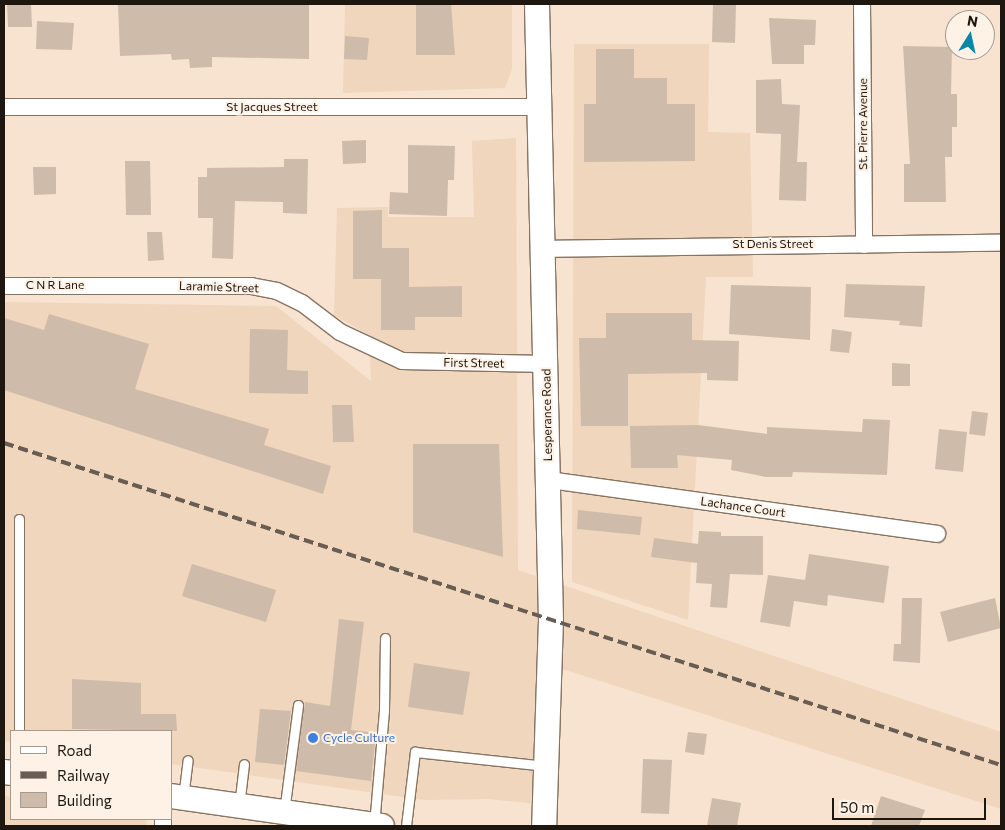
<!DOCTYPE html>
<style>
body{margin:0}
#map{position:relative;width:1005px;height:830px;overflow:hidden;background:#f7e3d0;font-family:Commissioner,sans-serif}
div>[style]{position:absolute}
.built>*{inset:0;background:#efd6bd}
.building>*{inset:0;background:#cfbba9}
.roads{filter:drop-shadow(1px 0 #867463) drop-shadow(-1px 0 #867463) drop-shadow(0 1px #867463) drop-shadow(0 -1px #867463)}
.service>*{height:9px;margin:-4.5px;padding:0 4.5px;transform-origin:4.5px;border-radius:4.5px;background:#fff}
.minor>*{height:16px;margin:-8px;padding:0 8px;transform-origin:8px;border-radius:8px;background:#fff}
.secondary>*{height:24px;margin:-12px;padding:0 12px;transform-origin:12px;border-radius:12px;background:#fff}
.rail>*{height:4px;margin-top:-2px;transform-origin:0;background:repeating-linear-gradient(90deg,#685d52 0 10px,transparent 0 15px)}
.dots>*{width:14px;height:14px;translate:-50% -50%;box-sizing:border-box;border:2px solid #fef2e6;border-radius:50%}
span{translate:-50% -50%;white-space:nowrap;text-align:center;line-height:1.15;-webkit-text-stroke:4px #fef2e6;paint-order:stroke}
.street-label{font-size:12px;color:#1d1710}
.shop-label{font-size:12px;color:#366cbe}
.left{translate:0 -50%;text-align:left}
.frame{position:absolute;inset:0;border:5px solid #1d1710;pointer-events:none}
.legend{position:absolute;left:10px;top:730px;width:162px;height:90px;box-sizing:border-box;background:#fef2e6;border:1px solid #a49a90;margin:0;padding:6px 9px;list-style:none;font-size:15px;color:#1d1710}
.legend li{display:flex;align-items:center;gap:10px;height:25px}
.legend b{width:25px;border:1px solid #a49a90}
.north{position:absolute;left:945px;top:10px;width:50px;height:50px;box-sizing:border-box;background:#fef2e6;border:1px solid #a49a90;border-radius:50%;rotate:10deg;font-size:14px;font-weight:700;line-height:20px;text-align:center;color:#1d1710}
.north::after{content:'';display:block;margin:auto;width:18px;height:22px;background:#0587a9;clip-path:polygon(50% 0,100% 100%,50% 72%,0 100%)}
.scale{position:absolute;left:832px;top:798px;width:154px;height:22px;box-sizing:border-box;border:2px solid #1d1710;border-top:0;padding-left:6px;font-size:15px;line-height:18px;white-space:nowrap;color:#1d1710;-webkit-text-stroke:4px #fef2e6;paint-order:stroke}
</style>
<div id="map">
<div class="built">
<i style="clip-path:polygon(345px 4px,512px 4px,512px 69px,505px 88px,343px 93px)"></i>
<i style="clip-path:polygon(574px 44px,709px 44px,708px 132px,750px 133px,753px 277px,706px 277px,688px 620px,572px 582px)"></i>
<i style="clip-path:polygon(516px 138px,518px 570px,1001px 732px,1001px 809px,550px 665px,545px 805px,488px 799px,424px 800px,171px 764px,171px 731px,11px 731px,11px 742px,4px 741px,4px 302px,276px 306px,371px 381px,369px 335px,334px 315px,337px 208px,388px 207px,388px 217px,474px 217px,472px 141px)"></i>
<i style="clip-path:polygon(4px 796px,11px 797px,11px 819px,146px 819px,147px 826px,4px 826px)"></i>
</div>
<div class="building">
<i style="clip-path:polygon(7px 4px,31px 4px,32px 27px,8px 27px)"></i>
<i style="clip-path:polygon(118px 4px,309px 4px,309px 59px,212px 57px,212px 67px,190px 68px,189px 59px,172px 60px,171px 54px,120px 56px)"></i>
<i style="clip-path:polygon(416px 4px,451px 4px,455px 55px,416px 55px)"></i>
<i style="clip-path:polygon(713px 4px,736px 4px,735px 43px,712px 42px)"></i>
<i style="clip-path:polygon(769px 18px,816px 20px,815px 45px,804px 45px,804px 64px,772px 64px)"></i>
<i style="clip-path:polygon(37px 21px,74px 23px,72px 50px,36px 49px)"></i>
<i style="clip-path:polygon(345px 36px,369px 38px,367px 60px,344px 59px)"></i>
<i style="clip-path:polygon(903px 46px,952px 47px,951px 94px,957px 94px,957px 127px,952px 127px,952px 157px,945px 157px,946px 202px,904px 202px,904px 164px,910px 164px)"></i>
<i style="clip-path:polygon(596px 49px,634px 49px,634px 78px,667px 78px,667px 104px,695px 104px,695px 161px,584px 162px,584px 104px,596px 104px)"></i>
<i style="clip-path:polygon(781px 79px,782px 104px,800px 105px,797px 162px,807px 162px,806px 201px,779px 200px,781px 134px,756px 133px,756px 80px)"></i>
<i style="clip-path:polygon(366px 140px,366px 163px,343px 164px,342px 141px)"></i>
<i style="clip-path:polygon(408px 145px,455px 146px,454px 180px,448px 180px,447px 216px,389px 214px,390px 192px,408px 193px)"></i>
<i style="clip-path:polygon(284px 159px,308px 159px,307px 214px,283px 213px,283px 202px,235px 201px,233px 259px,212px 258px,213px 218px,198px 218px,198px 177px,207px 177px,207px 168px,284px 167px)"></i>
<i style="clip-path:polygon(125px 161px,150px 161px,151px 215px,126px 215px)"></i>
<i style="clip-path:polygon(33px 167px,56px 167px,56px 194px,34px 195px)"></i>
<i style="clip-path:polygon(382px 210px,382px 248px,409px 248px,409px 287px,462px 286px,462px 317px,415px 317px,415px 330px,381px 330px,381px 279px,353px 279px,353px 211px)"></i>
<i style="clip-path:polygon(147px 232px,162px 232px,164px 260px,148px 261px)"></i>
<i style="clip-path:polygon(846px 284px,925px 286px,922px 327px,899px 325px,900px 321px,844px 317px)"></i>
<i style="clip-path:polygon(731px 285px,811px 287px,810px 340px,729px 334px)"></i>
<i style="clip-path:polygon(606px 313px,692px 313px,692px 340px,739px 341px,738px 381px,707px 380px,707px 373px,628px 374px,628px 426px,581px 426px,579px 338px,606px 338px)"></i>
<i style="clip-path:polygon(49px 314px,149px 344px,135px 389px,269px 429px,264px 445px,331px 466px,323px 494px,4px 390px,4px 318px,44px 330px)"></i>
<i style="clip-path:polygon(250px 329px,288px 330px,287px 370px,308px 371px,308px 394px,249px 393px)"></i>
<i style="clip-path:polygon(832px 329px,852px 332px,849px 353px,830px 351px)"></i>
<i style="clip-path:polygon(892px 363px,910px 364px,910px 386px,892px 386px)"></i>
<i style="clip-path:polygon(332px 405px,352px 405px,354px 442px,333px 442px)"></i>
<i style="clip-path:polygon(972px 411px,988px 413px,985px 436px,969px 434px)"></i>
<i style="clip-path:polygon(863px 419px,890px 420px,887px 475px,793px 472px,792px 477px,766px 477px,731px 470px,732px 460px,677px 455px,678px 468px,631px 468px,630px 426px,698px 425px,767px 434px,767px 427px,862px 432px)"></i>
<i style="clip-path:polygon(939px 429px,967px 432px,963px 472px,935px 469px)"></i>
<i style="clip-path:polygon(413px 444px,499px 444px,503px 557px,413px 532px)"></i>
<i style="clip-path:polygon(578px 510px,642px 517px,640px 535px,577px 529px)"></i>
<i style="clip-path:polygon(699px 531px,721px 532px,721px 536px,763px 536px,763px 575px,730px 574px,727px 608px,710px 607px,712px 584px,696px 583px,697px 563px,651px 557px,654px 538px,698px 544px)"></i>
<i style="clip-path:polygon(809px 554px,889px 566px,884px 603px,828px 595px,827px 606px,794px 601px,790px 627px,760px 622px,768px 575px,805px 580px)"></i>
<i style="clip-path:polygon(192px 564px,276px 590px,266px 622px,182px 596px)"></i>
<i style="clip-path:polygon(902px 598px,922px 598px,920px 663px,893px 661px,894px 644px,901px 644px)"></i>
<i style="clip-path:polygon(995px 598px,1001px 628px,948px 642px,940px 612px)"></i>
<i style="clip-path:polygon(339px 619px,364px 622px,351px 730px,376px 733px,371px 781px,296px 771px,305px 702px,330px 706px)"></i>
<i style="clip-path:polygon(414px 663px,470px 672px,463px 715px,408px 707px)"></i>
<i style="clip-path:polygon(72px 679px,141px 683px,141px 714px,176px 714px,177px 731px,72px 729px)"></i>
<i style="clip-path:polygon(260px 709px,291px 711px,284px 765px,255px 762px)"></i>
<i style="clip-path:polygon(688px 732px,707px 734px,704px 755px,685px 752px)"></i>
<i style="clip-path:polygon(643px 759px,672px 760px,669px 814px,641px 813px)"></i>
<i style="clip-path:polygon(881px 796px,925px 810px,919px 826px,871px 826px)"></i>
<i style="clip-path:polygon(712px 798px,741px 803px,737px 826px,707px 826px)"></i>
</div>
<div class="roads">
<div class="service">
<i style="left:19px;top:731px;width:212px;rotate:-90deg"></i>
<i style="left:183px;top:798px;width:38px;rotate:-83deg"></i>
<i style="left:239px;top:806px;width:42px;rotate:-83.2deg"></i>
<i style="left:284px;top:812px;width:108px;rotate:-82.5deg"></i>
<i style="left:374px;top:825px;width:115px;rotate:-85deg"></i>
<i style="left:384px;top:710px;width:72px;rotate:-89.2deg"></i>
<i style="left:406px;top:826px;width:75px;rotate:-83.1deg"></i>
<i style="left:415px;top:752px;width:132px;rotate:6.1deg"></i>
</div>
<div class="minor">
<i style="left:862px;top:4px;width:241px;rotate:89.5deg"></i>
<i style="left:4px;top:107px;width:536px"></i>
<i style="left:544px;top:249px;width:457px;rotate:-0.8deg"></i>
<i style="left:4px;top:286px;width:247px"></i>
<i style="left:251px;top:286px;width:26px;rotate:11deg"></i>
<i style="left:277px;top:291px;width:28px;rotate:26deg"></i>
<i style="left:302px;top:303px;width:48px;rotate:37.3deg"></i>
<i style="left:340px;top:332px;width:68px;rotate:25.1deg"></i>
<i style="left:402px;top:361px;width:144px;rotate:1.2deg"></i>
<i style="left:549px;top:480px;width:392px;rotate:7.9deg"></i>
<i style="left:163px;top:819px;width:7px;rotate:90deg"></i>
</div>
<div class="secondary">
<i style="left:537px;top:4px;width:616px;rotate:88.7deg"></i>
<i style="left:551px;top:620px;width:206px;rotate:91.9deg"></i>
<i style="left:4px;top:772px;width:7px;rotate:8deg"></i>
<i style="left:171px;top:796px;width:213px;rotate:8.1deg"></i>
</div>
</div>
<div class="rail">
<i style="left:4px;top:443px;width:1048px;rotate:17.9deg"></i>
</div>
<div class="dots">
<i style="left:313px;top:738px;background:#3f7fe0"></i>
</div>
<div class="street-label">
<span style="left:272px;top:107px">St Jacques Street</span>
<span style="left:863px;top:124px;rotate:-90deg">St. Pierre Avenue</span>
<span style="left:773px;top:244px">St Denis Street</span>
<span style="left:55px;top:285px">C N R Lane</span>
<span style="left:219px;top:287px;rotate:2deg">Laramie Street</span>
<span style="left:474px;top:363px;rotate:1deg">First Street</span>
<span style="left:547px;top:415px;rotate:-91deg">Lesperance Road</span>
<span style="left:743px;top:507px;rotate:8deg">Lachance Court</span>
</div>
<div class="shop-label">
<span class="left" style="left:323px;top:738px">Cycle Culture</span>
</div>
<div class="frame"></div>
<ul class="legend">
<li><b style="height:6px;background:#fff"></b>Road</li>
<li><b style="height:6px;background:#685d52"></b>Railway</li>
<li><b style="height:14px;background:#cfbba9"></b>Building</li>
</ul>
<div class="north">N</div>
<div class="scale">50 m</div>
</div>
